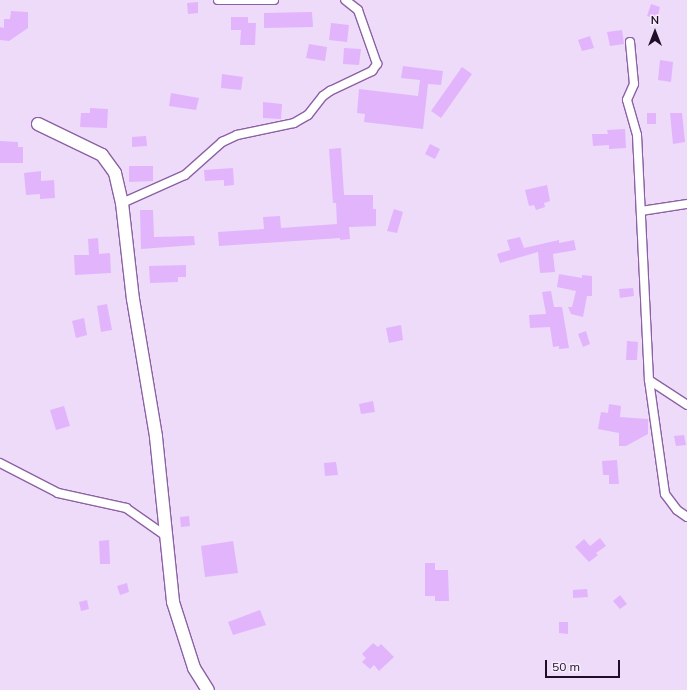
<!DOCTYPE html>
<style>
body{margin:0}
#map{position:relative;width:687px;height:690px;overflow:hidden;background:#eedbf9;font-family:Mulish,sans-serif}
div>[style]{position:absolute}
.building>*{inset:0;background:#e2b4fc}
.roads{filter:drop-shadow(1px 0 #8c61a3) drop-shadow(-1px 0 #8c61a3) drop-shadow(0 1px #8c61a3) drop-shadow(0 -1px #8c61a3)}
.street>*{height:8px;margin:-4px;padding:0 4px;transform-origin:4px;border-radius:4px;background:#fff}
.secondary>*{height:12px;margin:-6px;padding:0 6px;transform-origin:6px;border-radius:6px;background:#fff}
span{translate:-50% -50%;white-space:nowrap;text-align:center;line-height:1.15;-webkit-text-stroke:3.5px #f6ecfb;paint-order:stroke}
.north{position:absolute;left:635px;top:12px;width:40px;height:40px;-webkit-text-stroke:3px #f6ecfb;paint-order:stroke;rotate:0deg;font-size:11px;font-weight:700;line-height:16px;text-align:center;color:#1f0e28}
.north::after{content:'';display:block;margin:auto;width:14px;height:18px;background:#1f0e28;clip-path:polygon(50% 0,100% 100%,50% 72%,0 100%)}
.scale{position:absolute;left:545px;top:660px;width:75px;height:18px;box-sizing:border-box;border:2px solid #1f0e28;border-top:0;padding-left:5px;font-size:12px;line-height:14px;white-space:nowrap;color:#1f0e28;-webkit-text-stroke:3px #f6ecfb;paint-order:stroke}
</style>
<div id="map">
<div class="building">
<i style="clip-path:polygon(198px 2px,198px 13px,188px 14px,187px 3px)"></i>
<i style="clip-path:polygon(651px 4px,660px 7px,657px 19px,647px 16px)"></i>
<i style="clip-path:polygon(11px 11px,28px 12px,28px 28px,9px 41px,0 40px,0 27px,4px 28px,4px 19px,10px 19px)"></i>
<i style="clip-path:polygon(312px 12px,313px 27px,264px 28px,264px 13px)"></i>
<i style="clip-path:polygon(231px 17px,248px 17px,248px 23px,256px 23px,255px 45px,240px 45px,241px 30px,231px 30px)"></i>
<i style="clip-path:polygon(331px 23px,349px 25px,347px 42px,329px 40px)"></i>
<i style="clip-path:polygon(622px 30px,624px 44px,610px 46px,607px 32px)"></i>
<i style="clip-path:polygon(590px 36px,594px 48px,582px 51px,578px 40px)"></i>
<i style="clip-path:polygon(309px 44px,327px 47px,325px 61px,306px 58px)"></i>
<i style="clip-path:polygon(344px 48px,361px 49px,359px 65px,343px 64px)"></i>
<i style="clip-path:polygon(660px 60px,673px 62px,671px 82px,658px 80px)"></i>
<i style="clip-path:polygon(403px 66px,443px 71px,441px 85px,428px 84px,423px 129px,364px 122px,365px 114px,357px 113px,359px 89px,418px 96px,420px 80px,401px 78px)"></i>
<i style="clip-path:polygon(462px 67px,472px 74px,441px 118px,431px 111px)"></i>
<i style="clip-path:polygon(222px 74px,243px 77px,241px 90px,221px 88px)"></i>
<i style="clip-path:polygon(171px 93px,199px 98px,196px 110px,169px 106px)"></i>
<i style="clip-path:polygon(263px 102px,282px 104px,281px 119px,263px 118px)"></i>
<i style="clip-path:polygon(90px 108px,108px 109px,107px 128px,80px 127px,81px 113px,90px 113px)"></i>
<i style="clip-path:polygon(647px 113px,656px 113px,656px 124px,647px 124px)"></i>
<i style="clip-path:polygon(670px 113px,682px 113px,685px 142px,673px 144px)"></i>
<i style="clip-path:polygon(625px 129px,626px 148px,609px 149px,609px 145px,593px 146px,592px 134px,608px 134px,607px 130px)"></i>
<i style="clip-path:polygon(146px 136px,147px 146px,132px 147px,132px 137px)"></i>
<i style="clip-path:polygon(0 141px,18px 142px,18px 147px,23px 147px,23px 163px,0 163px)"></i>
<i style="clip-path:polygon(430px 144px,440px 149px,435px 159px,425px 154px)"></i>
<i style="clip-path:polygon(341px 148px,344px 195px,373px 195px,373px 209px,376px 209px,376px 226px,349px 227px,350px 239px,340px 240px,340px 238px,219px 246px,218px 232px,264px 229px,263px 217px,280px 216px,281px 228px,337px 224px,336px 203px,333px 203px,329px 149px)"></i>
<i style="clip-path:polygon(129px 166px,153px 166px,153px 181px,129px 182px)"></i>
<i style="clip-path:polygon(233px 168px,234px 185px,224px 186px,224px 180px,205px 181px,204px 170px)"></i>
<i style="clip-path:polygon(41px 171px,41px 181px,54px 180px,55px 198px,40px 199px,40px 194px,26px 195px,24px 173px)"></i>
<i style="clip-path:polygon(547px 185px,550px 201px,544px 203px,545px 207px,536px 210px,534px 205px,529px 206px,525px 190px)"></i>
<i style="clip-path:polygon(394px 209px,403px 212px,397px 233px,387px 231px)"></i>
<i style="clip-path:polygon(140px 210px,153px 210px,154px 237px,194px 236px,195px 245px,141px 249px)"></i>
<i style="clip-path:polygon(520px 237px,524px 248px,559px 240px,559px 243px,574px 240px,576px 250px,553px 254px,555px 272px,540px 273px,538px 252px,500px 263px,497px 254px,510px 250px,507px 240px)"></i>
<i style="clip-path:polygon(98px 238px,99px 254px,110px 253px,111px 273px,75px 275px,74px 255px,89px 255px,88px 239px)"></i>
<i style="clip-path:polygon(186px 265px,186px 277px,178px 277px,178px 282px,150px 283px,149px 266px)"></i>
<i style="clip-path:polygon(559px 274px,582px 278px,582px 275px,592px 276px,592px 296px,587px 296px,583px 317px,571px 314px,568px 307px,572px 307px,576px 291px,557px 287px)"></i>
<i style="clip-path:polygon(633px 288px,634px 296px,620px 298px,619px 289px)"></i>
<i style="clip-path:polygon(551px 291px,554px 307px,562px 307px,569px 348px,559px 349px,559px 346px,553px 347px,550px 327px,530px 328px,529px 315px,546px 314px,542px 292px)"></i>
<i style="clip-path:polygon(107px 304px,112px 330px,101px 332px,97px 306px)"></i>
<i style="clip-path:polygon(84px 318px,87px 335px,76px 338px,72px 321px)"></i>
<i style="clip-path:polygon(401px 325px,403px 340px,389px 343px,386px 328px)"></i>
<i style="clip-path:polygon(586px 331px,590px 344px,583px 347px,578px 334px)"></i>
<i style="clip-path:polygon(627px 341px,638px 342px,637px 360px,626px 360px)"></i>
<i style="clip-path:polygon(373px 401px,375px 412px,361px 414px,359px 404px)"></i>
<i style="clip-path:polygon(609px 404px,621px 406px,620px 417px,648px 419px,648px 434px,626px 446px,619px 446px,619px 433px,598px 429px,601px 412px,608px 413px)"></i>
<i style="clip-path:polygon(64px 406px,70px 426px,56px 430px,50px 410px)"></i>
<i style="clip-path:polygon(684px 435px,686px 445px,676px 446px,674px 436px)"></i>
<i style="clip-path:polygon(617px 460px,619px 484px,609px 484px,609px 475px,603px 475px,602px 461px)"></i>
<i style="clip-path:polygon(336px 462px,338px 475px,325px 476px,324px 463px)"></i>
<i style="clip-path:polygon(189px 516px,190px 526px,181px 527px,180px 517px)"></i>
<i style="clip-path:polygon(600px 538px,606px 546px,596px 553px,598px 555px,589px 562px,575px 547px,584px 539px,590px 546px)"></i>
<i style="clip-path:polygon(109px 540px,110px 564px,100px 564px,99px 541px)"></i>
<i style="clip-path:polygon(233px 541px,238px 573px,205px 577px,201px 546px)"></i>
<i style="clip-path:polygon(425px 563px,435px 563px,435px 570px,448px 570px,449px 601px,435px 601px,435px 596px,425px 596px)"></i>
<i style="clip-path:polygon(127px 583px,129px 592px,120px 595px,117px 586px)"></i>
<i style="clip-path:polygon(587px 589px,588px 597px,573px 598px,573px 590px)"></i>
<i style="clip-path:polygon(620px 595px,627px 604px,620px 609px,613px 601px)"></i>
<i style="clip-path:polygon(87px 600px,89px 609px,81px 611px,79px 602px)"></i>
<i style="clip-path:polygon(260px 610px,266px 625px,233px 635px,228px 622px)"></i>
<i style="clip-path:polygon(559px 622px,568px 622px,568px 634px,559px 633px)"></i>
<i style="clip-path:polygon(373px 643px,378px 647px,381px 644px,394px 657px,379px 671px,374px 665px,370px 669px,362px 662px,366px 658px,362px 654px)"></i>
</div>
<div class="roads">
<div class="street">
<i style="left:218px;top:0;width:56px"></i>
<i style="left:630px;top:42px;width:42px;rotate:84.6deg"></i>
<i style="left:634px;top:84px;width:17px;rotate:114deg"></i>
<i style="left:627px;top:100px;width:36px;rotate:74deg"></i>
<i style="left:637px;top:135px;width:245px;rotate:87.2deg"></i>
<i style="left:649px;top:380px;width:115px;rotate:82deg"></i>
<i style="left:665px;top:494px;width:20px;rotate:53deg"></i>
<i style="left:677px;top:510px;width:12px;rotate:35deg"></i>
<i style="left:122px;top:203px;width:69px;rotate:-24deg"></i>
<i style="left:185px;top:175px;width:50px;rotate:-41.7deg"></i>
<i style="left:222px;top:142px;width:17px;rotate:-25deg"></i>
<i style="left:237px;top:135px;width:58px;rotate:-11.9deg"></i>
<i style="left:294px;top:123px;width:16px;rotate:-30deg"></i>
<i style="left:308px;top:115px;width:24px;rotate:-52deg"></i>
<i style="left:323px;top:96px;width:9px;rotate:-36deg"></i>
<i style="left:330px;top:91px;width:47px;rotate:-25.5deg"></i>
<i style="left:372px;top:71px;width:9px;rotate:-54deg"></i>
<i style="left:377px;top:64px;width:57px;rotate:-109.4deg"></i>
<i style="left:358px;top:10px;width:16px;rotate:-142deg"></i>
<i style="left:641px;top:211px;width:47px;rotate:-8.7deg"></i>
<i style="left:649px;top:380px;width:45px;rotate:33.3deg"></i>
<i style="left:0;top:463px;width:65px;rotate:27.3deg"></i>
<i style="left:58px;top:493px;width:70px;rotate:12.4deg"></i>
<i style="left:126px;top:508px;width:49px;rotate:35deg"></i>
</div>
<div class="secondary">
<i style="left:38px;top:124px;width:71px;rotate:25.8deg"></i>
<i style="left:102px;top:155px;width:22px;rotate:54deg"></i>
<i style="left:115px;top:173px;width:31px;rotate:77deg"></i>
<i style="left:122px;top:203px;width:97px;rotate:83.5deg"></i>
<i style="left:133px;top:299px;width:140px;rotate:80.5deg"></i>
<i style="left:156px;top:437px;width:166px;rotate:84.1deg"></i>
<i style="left:173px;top:602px;width:69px;rotate:72.3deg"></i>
<i style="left:194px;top:668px;width:26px;rotate:58deg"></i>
</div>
</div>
<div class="north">N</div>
<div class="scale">50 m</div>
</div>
